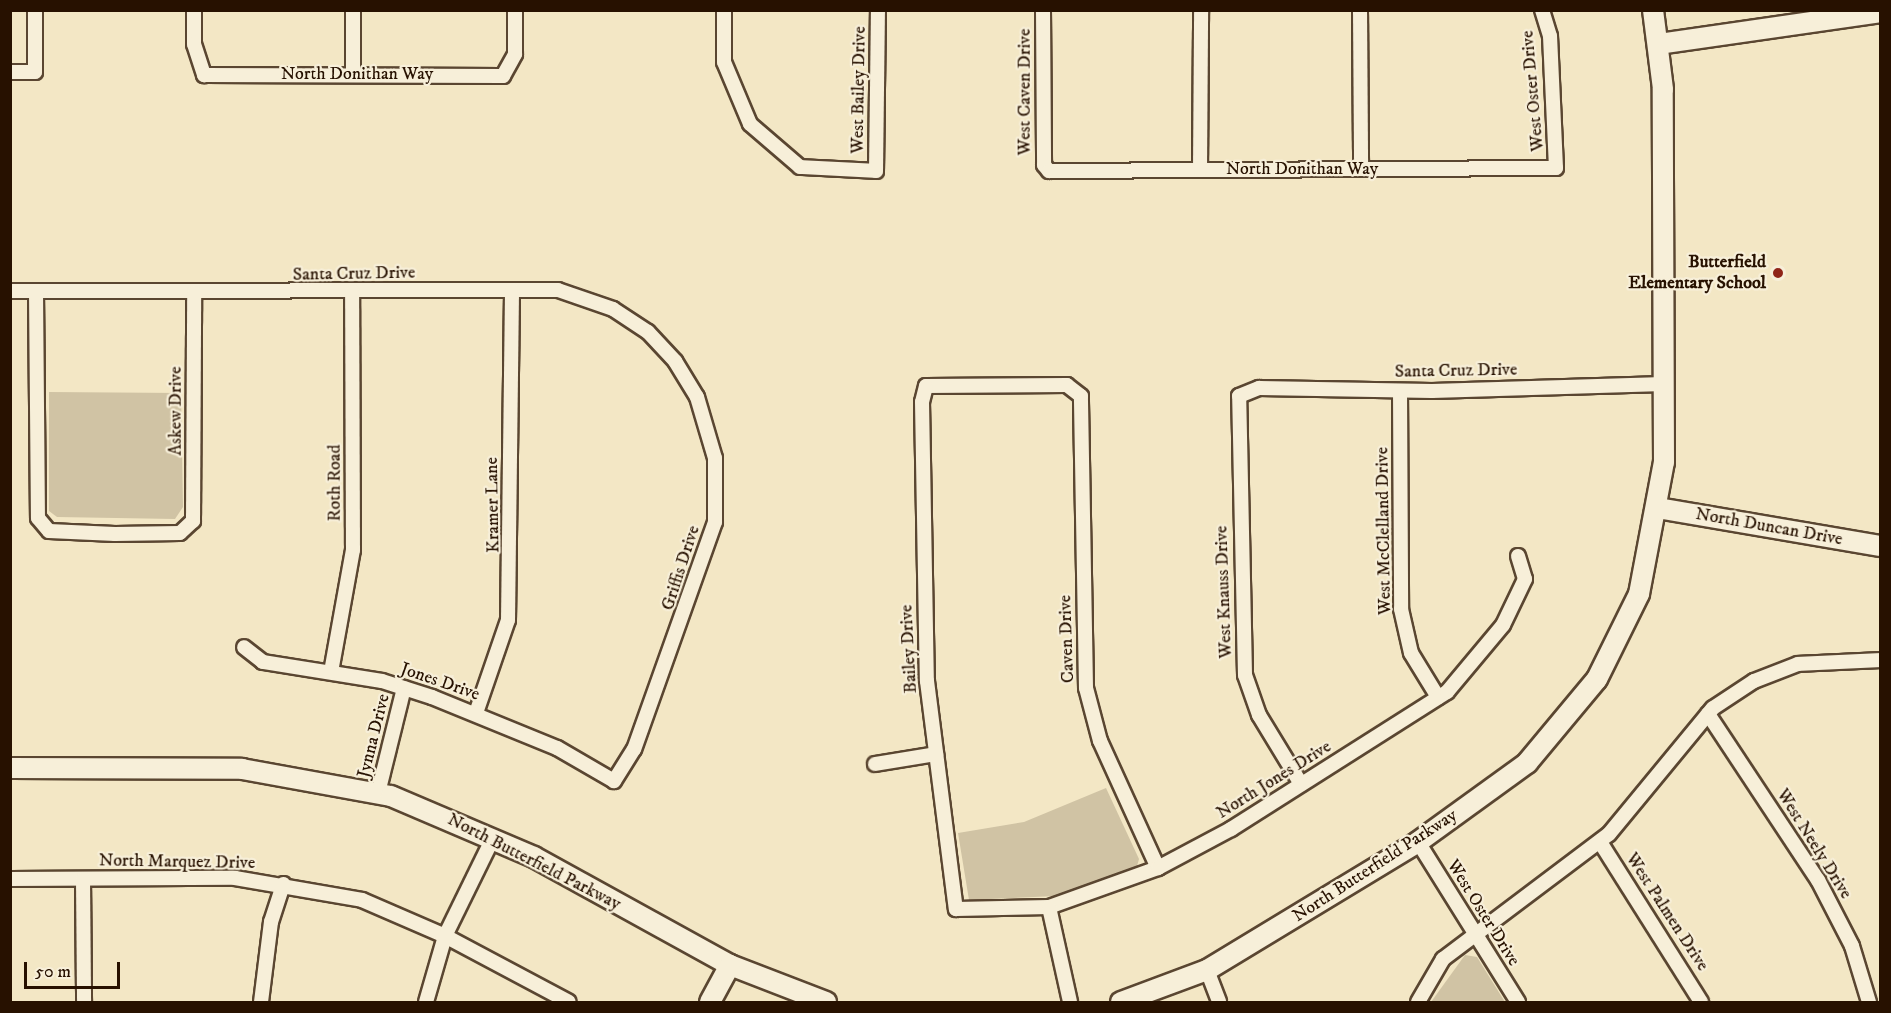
<!DOCTYPE html>
<style>
body{margin:0}
#map{position:relative;width:1891px;height:1013px;overflow:hidden;background:#f3e7c5;font-family:"IM FELL DW Pica",serif}
div>[style]{position:absolute}
.green>*{inset:0;background:#d0c3a4}
.roads{filter:drop-shadow(2px 0 #5a4631) drop-shadow(-2px 0 #5a4631) drop-shadow(0 2px #5a4631) drop-shadow(0 -2px #5a4631)}
.street>*{height:14px;margin:-7px;padding:0 7px;transform-origin:7px;border-radius:7px;background:#f7efd9}
.secondary>*{height:20px;margin:-10px;padding:0 10px;transform-origin:10px;border-radius:10px;background:#f7efd9}
.dots>*{width:16px;height:16px;translate:-50% -50%;box-sizing:border-box;border:3px solid #f7efd9;border-radius:50%}
span{translate:-50% -50%;white-space:nowrap;text-align:center;line-height:1.15;-webkit-text-stroke:4.5px #f7efd9;paint-order:stroke}
.street-label{font-size:18px;color:#271100}
.poi-label{font-size:18px;color:#271100;font-weight:700}
.right{translate:-100% -50%;text-align:right}
.frame{position:absolute;inset:0;border:12px solid #271100;pointer-events:none}
.scale{position:absolute;left:24px;top:962px;width:96px;height:27px;box-sizing:border-box;border:3px solid #271100;border-top:0;padding-left:8px;font-size:18px;line-height:21px;white-space:nowrap;color:#271100;-webkit-text-stroke:4px #f7efd9;paint-order:stroke}
</style>
<div id="map">
<div class="green">
<i style="clip-path:polygon(49px 392px,181px 393px,183px 507px,175px 519px,57px 517px,49px 511px)"></i>
<i style="clip-path:polygon(1106px 788px,1139px 859px,1136px 870px,1057px 896px,969px 900px,958px 833px,1024px 822px)"></i>
<i style="clip-path:polygon(1465px 955px,1477px 957px,1505px 1002px,1431px 1002px)"></i>
</div>
<div class="roads">
<div class="street">
<i style="left:194px;top:10px;width:34px;rotate:90deg"></i>
<i style="left:194px;top:44px;width:33px;rotate:72deg"></i>
<i style="left:204px;top:75px;width:299px;rotate:0.2deg"></i>
<i style="left:503px;top:76px;width:25px;rotate:-61deg"></i>
<i style="left:515px;top:54px;width:44px;rotate:-90deg"></i>
<i style="left:724px;top:10px;width:52px;rotate:90deg"></i>
<i style="left:724px;top:62px;width:67px;rotate:67.2deg"></i>
<i style="left:750px;top:124px;width:66px;rotate:40.7deg"></i>
<i style="left:800px;top:167px;width:76px;rotate:3deg"></i>
<i style="left:876px;top:171px;width:161px;rotate:-89.3deg"></i>
<i style="left:1043px;top:10px;width:155px;rotate:89.6deg"></i>
<i style="left:1044px;top:165px;width:8px;rotate:50deg"></i>
<i style="left:1049px;top:171px;width:507px;rotate:-0.34deg"></i>
<i style="left:1556px;top:168px;width:132px;rotate:-92.6deg"></i>
<i style="left:1550px;top:36px;width:27px;rotate:-107deg"></i>
<i style="left:1360px;top:10px;width:159px;rotate:89.6deg"></i>
<i style="left:10px;top:72px;width:25px"></i>
<i style="left:35px;top:72px;width:62px;rotate:-90deg"></i>
<i style="left:353px;top:75px;width:65px;rotate:-90deg"></i>
<i style="left:1200px;top:170px;width:160px;rotate:-89.6deg"></i>
<i style="left:10px;top:291px;width:548px;rotate:-0.1deg"></i>
<i style="left:558px;top:290px;width:58px;rotate:19.1deg"></i>
<i style="left:613px;top:309px;width:42px;rotate:33.3deg"></i>
<i style="left:648px;top:332px;width:40px;rotate:47deg"></i>
<i style="left:675px;top:361px;width:42px;rotate:58.6deg"></i>
<i style="left:697px;top:397px;width:64px;rotate:73.6deg"></i>
<i style="left:715px;top:458px;width:64px;rotate:90deg"></i>
<i style="left:715px;top:522px;width:241px;rotate:109.6deg"></i>
<i style="left:634px;top:749px;width:38px;rotate:122deg"></i>
<i style="left:614px;top:781px;width:66px;rotate:-149.9deg"></i>
<i style="left:557px;top:748px;width:135px;rotate:-157.8deg"></i>
<i style="left:432px;top:697px;width:52px;rotate:-162.3deg"></i>
<i style="left:382px;top:681px;width:121px;rotate:-170.9deg"></i>
<i style="left:263px;top:662px;width:24px;rotate:-142deg"></i>
<i style="left:36px;top:292px;width:226px;rotate:89.5deg"></i>
<i style="left:38px;top:518px;width:17px;rotate:50deg"></i>
<i style="left:49px;top:531px;width:66px;rotate:2.6deg"></i>
<i style="left:115px;top:534px;width:65px;rotate:-0.9deg"></i>
<i style="left:180px;top:533px;width:18px;rotate:-43deg"></i>
<i style="left:193px;top:521px;width:228px;rotate:-89.7deg"></i>
<i style="left:1400px;top:391px;width:218px;rotate:89.7deg"></i>
<i style="left:1401px;top:609px;width:45px;rotate:77.2deg"></i>
<i style="left:1411px;top:653px;width:52px;rotate:58.5deg"></i>
<i style="left:331px;top:672px;width:124px;rotate:-79.8deg"></i>
<i style="left:353px;top:550px;width:258px;rotate:-90.2deg"></i>
<i style="left:476px;top:713px;width:98px;rotate:-71deg"></i>
<i style="left:508px;top:620px;width:330px;rotate:-89.3deg"></i>
<i style="left:1708px;top:714px;width:199px;rotate:56.5deg"></i>
<i style="left:1818px;top:880px;width:74px;rotate:62.7deg"></i>
<i style="left:1852px;top:946px;width:59px;rotate:73.1deg"></i>
<i style="left:875px;top:764px;width:62px;rotate:-9.3deg"></i>
<i style="left:1301px;top:784px;width:81px;rotate:-121.3deg"></i>
<i style="left:1259px;top:715px;width:42px;rotate:-109.3deg"></i>
<i style="left:1245px;top:675px;width:279px;rotate:-91.2deg"></i>
<i style="left:1239px;top:396px;width:22px;rotate:-22deg"></i>
<i style="left:1259px;top:388px;width:173px;rotate:1deg"></i>
<i style="left:1432px;top:391px;width:232px;rotate:-1.7deg"></i>
<i style="left:378px;top:793px;width:108px;rotate:-76.1deg"></i>
<i style="left:1418px;top:842px;width:189px;rotate:58deg"></i>
<i style="left:1600px;top:842px;width:189px;rotate:57.7deg"></i>
<i style="left:1158px;top:868px;width:140px;rotate:-114.5deg"></i>
<i style="left:1100px;top:741px;width:55px;rotate:-104.8deg"></i>
<i style="left:1086px;top:688px;width:292px;rotate:-91deg"></i>
<i style="left:1081px;top:396px;width:18px;rotate:-142deg"></i>
<i style="left:1067px;top:385px;width:141px;rotate:179.6deg"></i>
<i style="left:926px;top:386px;width:16px;rotate:104deg"></i>
<i style="left:922px;top:402px;width:279px;rotate:89deg"></i>
<i style="left:927px;top:681px;width:230px;rotate:82.8deg"></i>
<i style="left:956px;top:909px;width:93px;rotate:-1.2deg"></i>
<i style="left:1049px;top:907px;width:116px;rotate:-19.7deg"></i>
<i style="left:1158px;top:868px;width:83px;rotate:-28.1deg"></i>
<i style="left:1231px;top:829px;width:256px;rotate:-32.4deg"></i>
<i style="left:1447px;top:692px;width:87px;rotate:-50.1deg"></i>
<i style="left:1503px;top:625px;width:51px;rotate:-64.4deg"></i>
<i style="left:1525px;top:579px;width:24px;rotate:-107deg"></i>
<i style="left:10px;top:879px;width:225px;rotate:-0.3deg"></i>
<i style="left:235px;top:878px;width:129px;rotate:9.8deg"></i>
<i style="left:362px;top:900px;width:90px;rotate:23.4deg"></i>
<i style="left:445px;top:936px;width:140px;rotate:28deg"></i>
<i style="left:83px;top:879px;width:123px;rotate:89.5deg"></i>
<i style="left:1049px;top:907px;width:97px;rotate:77.5deg"></i>
<i style="left:1207px;top:970px;width:34px;rotate:69deg"></i>
<i style="left:261px;top:1002px;width:81px;rotate:-82.9deg"></i>
<i style="left:271px;top:922px;width:40px;rotate:-72deg"></i>
<i style="left:426px;top:1002px;width:69px;rotate:-73.9deg"></i>
<i style="left:445px;top:936px;width:109px;rotate:-63.9deg"></i>
<i style="left:1418px;top:1002px;width:50px;rotate:-59.8deg"></i>
<i style="left:1443px;top:959px;width:208px;rotate:-37deg"></i>
<i style="left:1609px;top:834px;width:163px;rotate:-50.5deg"></i>
<i style="left:1713px;top:708px;width:49px;rotate:-33.4deg"></i>
<i style="left:1754px;top:681px;width:47px;rotate:-21.1deg"></i>
<i style="left:1798px;top:664px;width:82px;rotate:-2.8deg"></i>
</div>
<div class="secondary">
<i style="left:1659px;top:44px;width:223px;rotate:-8.2deg"></i>
<i style="left:1658px;top:508px;width:225px;rotate:9.7deg"></i>
<i style="left:10px;top:768px;width:232px;rotate:0.2deg"></i>
<i style="left:242px;top:769px;width:151px;rotate:10.3deg"></i>
<i style="left:391px;top:796px;width:155px;rotate:23.1deg"></i>
<i style="left:534px;top:857px;width:224px;rotate:28.9deg"></i>
<i style="left:730px;top:965px;width:103px;rotate:21.1deg"></i>
<i style="left:710px;top:1002px;width:42px;rotate:-61.6deg"></i>
<i style="left:1121px;top:1002px;width:92px;rotate:-20.4deg"></i>
<i style="left:1207px;top:970px;width:247px;rotate:-31.2deg"></i>
<i style="left:1418px;top:842px;width:135px;rotate:-35.9deg"></i>
<i style="left:1527px;top:763px;width:109px;rotate:-50.2deg"></i>
<i style="left:1597px;top:679px;width:95px;rotate:-63.7deg"></i>
<i style="left:1639px;top:594px;width:134px;rotate:-79.3deg"></i>
<i style="left:1664px;top:462px;width:373px;rotate:-90.2deg"></i>
<i style="left:1663px;top:89px;width:80px;rotate:-97.2deg"></i>
</div>
</div>
<div class="dots">
<i style="left:1778px;top:273px;background:#8f2418"></i>
</div>
<div class="street-label">
<span style="left:357px;top:74px">North Donithan Way</span>
<span style="left:859px;top:90px;rotate:-89deg">West Bailey Drive</span>
<span style="left:1533px;top:91px;rotate:-95deg">West Oster Drive</span>
<span style="left:1025px;top:92px;rotate:-90deg">West Caven Drive</span>
<span style="left:1302px;top:169px">North Donithan Way</span>
<span style="left:354px;top:274px;rotate:-1deg">Santa Cruz Drive</span>
<span style="left:1456px;top:371px;rotate:-1deg">Santa Cruz Drive</span>
<span style="left:176px;top:411px;rotate:-90deg">Askew Drive</span>
<span style="left:335px;top:483px;rotate:-90deg">Roth Road</span>
<span style="left:493px;top:505px;rotate:-91deg">Kramer Lane</span>
<span style="left:1769px;top:527px;rotate:10deg">North Duncan Drive</span>
<span style="left:1384px;top:531px;rotate:-91deg">West McClelland Drive</span>
<span style="left:681px;top:568px;rotate:-72deg">Griffis Drive</span>
<span style="left:1224px;top:592px;rotate:-92deg">West Knauss Drive</span>
<span style="left:1067px;top:639px;rotate:-92deg">Caven Drive</span>
<span style="left:909px;top:649px;rotate:-93deg">Bailey Drive</span>
<span style="left:440px;top:682px;rotate:19deg">Jones Drive</span>
<span style="left:374px;top:736px;rotate:-76deg">Jynna Drive</span>
<span style="left:1274px;top:780px;rotate:-32deg">North Jones Drive</span>
<span style="left:1814px;top:844px;rotate:58deg">West Neely Drive</span>
<span style="left:177px;top:862px;rotate:1deg">North Marquez Drive</span>
<span style="left:534px;top:862px;rotate:27deg">North Butterfield Parkway</span>
<span style="left:1375px;top:866px;rotate:-33deg">North Butterfield Parkway</span>
<span style="left:1667px;top:912px;rotate:57deg">West Palmen Drive</span>
<span style="left:1483px;top:913px;rotate:58deg">West Oster Drive</span>
</div>
<div class="poi-label">
<span class="right" style="left:1766px;top:273px">Butterfield<br>Elementary School</span>
</div>
<div class="frame"></div>
<div class="scale">50 m</div>
</div>
